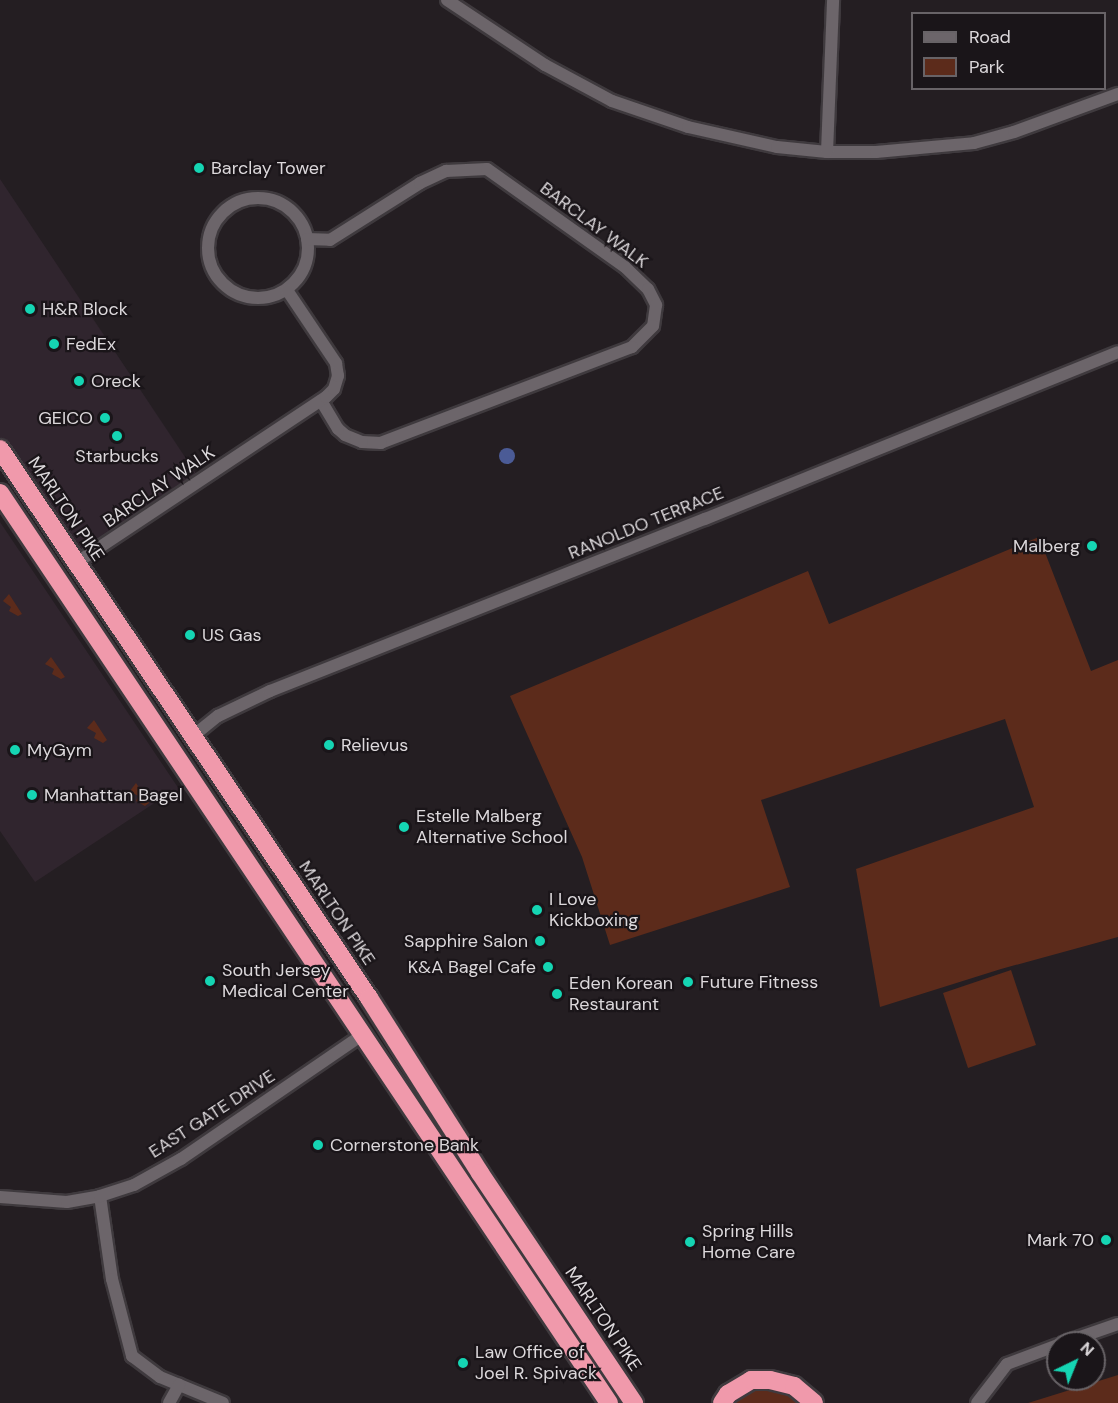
<!DOCTYPE html>
<style>
body{margin:0}
#map{position:relative;width:1118px;height:1403px;overflow:hidden;background:#241e22;font-family:"DM Sans",sans-serif}
div>[style]{position:absolute}
.built>*{inset:0;background:#30252e}
.green>*{inset:0;background:#5c2b1b}
.water>*{inset:0;background:#4b5b96}
.round{border-radius:50%}
.roads{filter:drop-shadow(2px 0 #3f3a3e) drop-shadow(-2px 0 #3f3a3e) drop-shadow(0 2px #3f3a3e) drop-shadow(0 -2px #3f3a3e)}
.street>*{height:12px;margin:-6px;padding:0 6px;transform-origin:6px;border-radius:6px;background:#6c656a}
.street>.ring{margin:-6px;padding:0;box-sizing:content-box;background:none;border:12px solid #6c656a;border-radius:50%}
.highway>*{height:18px;margin:-9px;padding:0 9px;transform-origin:9px;border-radius:9px;background:#f099ab}
.dots>*{width:16px;height:16px;translate:-50% -50%;box-sizing:border-box;border:3px solid #1a1519;border-radius:50%}
span{translate:-50% -50%;white-space:nowrap;text-align:center;line-height:1.15;-webkit-text-stroke:4.5px #1a1519;paint-order:stroke}
.poi-label{font-size:18px;color:#dcd8db}
.left{translate:0 -50%;text-align:left}
.right{translate:-100% -50%;text-align:right}
.street-label{font-size:18px;color:#dcd8db}
.legend{position:absolute;left:911px;top:12px;width:195px;height:78px;box-sizing:border-box;background:#1a1519;border:2px solid #686367;margin:0;padding:8px 10px;list-style:none;font-size:18px;color:#dcd8db}
.legend li{display:flex;align-items:center;gap:12px;height:30px}
.legend b{width:30px;border:2px solid #686367}
.north{position:absolute;left:1046px;top:1331px;width:60px;height:60px;box-sizing:border-box;background:#1a1519;border:2px solid #686367;border-radius:50%;rotate:43deg;font-size:16px;font-weight:700;line-height:24px;text-align:center;color:#dcd8db}
.north::after{content:'';display:block;margin:auto;width:21px;height:27px;background:#15d5b3;clip-path:polygon(50% 0,100% 100%,50% 72%,0 100%)}
</style>
<div id="map">
<div class="built">
<i style="clip-path:polygon(0 179px,201px 481px,76px 563px,0 449px)"></i>
<i style="clip-path:polygon(0 522px,181px 792px,156px 802px,35px 882px,0 831px)"></i>
</div>
<div class="green">
<i style="clip-path:polygon(1039px 537px,1091px 671px,1118px 660px,1118px 937px,1001px 969px,880px 1007px,856px 869px,1034px 807px,1005px 719px,761px 800px,790px 887px,610px 945px,582px 857px,510px 696px,808px 571px,829px 624px)"></i>
<i style="clip-path:polygon(9px 594px,22px 614px,18px 616px,9px 611px,11px 607px,3px 601px)"></i>
<i style="clip-path:polygon(51px 657px,65px 677px,61px 679px,52px 674px,54px 669px,45px 664px)"></i>
<i style="clip-path:polygon(94px 720px,107px 740px,103px 743px,94px 738px,96px 733px,87px 728px)"></i>
<i style="clip-path:polygon(136px 783px,149px 803px,145px 806px,136px 801px,138px 796px,130px 791px)"></i>
<i style="clip-path:polygon(1011px 970px,1036px 1045px,968px 1068px,943px 993px)"></i>
<i style="clip-path:polygon(1118px 1375px,1118px 1403px,1028px 1403px)"></i>
<i style="clip-path:polygon(760px 1387px,790px 1392px,804px 1403px,731px 1403px,751px 1390px)"></i>
</div>
<div class="water">
<i class="round" style="left:499px;top:448px;width:16px;height:16px"></i>
</div>
<div class="roads">
<div class="street">
<i style="left:447px;top:0;width:118px;rotate:33.6deg"></i>
<i style="left:545px;top:65px;width:76px;rotate:28.2deg"></i>
<i style="left:612px;top:101px;width:80px;rotate:18.9deg"></i>
<i style="left:688px;top:127px;width:91px;rotate:12.7deg"></i>
<i style="left:777px;top:147px;width:50px;rotate:5.7deg"></i>
<i style="left:827px;top:152px;width:49px"></i>
<i style="left:876px;top:152px;width:98px;rotate:-5.2deg"></i>
<i style="left:974px;top:143px;width:41px;rotate:-15.4deg"></i>
<i style="left:1014px;top:132px;width:111px;rotate:-20.1deg"></i>
<i style="left:827px;top:152px;width:152px;rotate:-87.7deg"></i>
<i class="ring" style="left:208px;top:198px;width:88px;height:88px"></i>
<i style="left:307px;top:239px;width:23px;rotate:2deg"></i>
<i style="left:330px;top:240px;width:107px;rotate:-32.3deg"></i>
<i style="left:420px;top:183px;width:29px;rotate:-25deg"></i>
<i style="left:446px;top:171px;width:41px;rotate:-2.8deg"></i>
<i style="left:487px;top:169px;width:169px;rotate:35.4deg"></i>
<i style="left:625px;top:267px;width:32px;rotate:44deg"></i>
<i style="left:648px;top:289px;width:18px;rotate:63deg"></i>
<i style="left:656px;top:305px;width:21px;rotate:98deg"></i>
<i style="left:653px;top:326px;width:30px;rotate:135deg"></i>
<i style="left:632px;top:347px;width:269px;rotate:159.1deg"></i>
<i style="left:381px;top:443px;width:19px;rotate:-177deg"></i>
<i style="left:362px;top:442px;width:18px;rotate:-158deg"></i>
<i style="left:345px;top:435px;width:9px;rotate:-139deg"></i>
<i style="left:338px;top:429px;width:33px;rotate:-121deg"></i>
<i style="left:76px;top:563px;width:300px;rotate:-33.6deg"></i>
<i style="left:326px;top:397px;width:11px;rotate:-45deg"></i>
<i style="left:334px;top:389px;width:14px;rotate:-73deg"></i>
<i style="left:338px;top:376px;width:13px;rotate:-99deg"></i>
<i style="left:336px;top:363px;width:88px;rotate:-123.9deg"></i>
<i style="left:193px;top:736px;width:32px;rotate:-39deg"></i>
<i style="left:218px;top:716px;width:58px;rotate:-25.7deg"></i>
<i style="left:270px;top:691px;width:468px;rotate:-21.6deg"></i>
<i style="left:705px;top:519px;width:445px;rotate:-22deg"></i>
<i style="left:100px;top:1196px;width:84px;rotate:81.8deg"></i>
<i style="left:112px;top:1279px;width:80px;rotate:75.4deg"></i>
<i style="left:132px;top:1356px;width:35px;rotate:37deg"></i>
<i style="left:160px;top:1377px;width:68px;rotate:22.4deg"></i>
<i style="left:0;top:1197px;width:67px;rotate:4.3deg"></i>
<i style="left:67px;top:1202px;width:34px;rotate:-10deg"></i>
<i style="left:100px;top:1196px;width:36px;rotate:-18deg"></i>
<i style="left:134px;top:1185px;width:54px;rotate:-29deg"></i>
<i style="left:181px;top:1159px;width:219px;rotate:-34.4deg"></i>
<i style="left:1063px;top:1343px;width:58px;rotate:-19.1deg"></i>
<i style="left:169px;top:1403px;width:21px;rotate:-61deg"></i>
<i style="left:977px;top:1403px;width:49px;rotate:-52.4deg"></i>
<i style="left:1007px;top:1364px;width:54px;rotate:-20.4deg"></i>
</div>
<div class="highway">
<i style="left:0;top:449px;width:661px;rotate:56.09deg"></i>
<i style="left:369px;top:998px;width:207px;rotate:57.6deg"></i>
<i style="left:480px;top:1173px;width:277px;rotate:56.2deg"></i>
<i style="left:0;top:493px;width:1095px;rotate:56.21deg"></i>
<i style="left:722px;top:1403px;width:11px;rotate:-56deg"></i>
<i style="left:728px;top:1394px;width:27px;rotate:-31deg"></i>
<i style="left:751px;top:1380px;width:19px"></i>
<i style="left:770px;top:1380px;width:25px;rotate:14deg"></i>
<i style="left:794px;top:1386px;width:26px;rotate:40deg"></i>
</div>
</div>
<div class="dots">
<i style="left:199px;top:168px;background:#15d5b3"></i>
<i style="left:30px;top:309px;background:#15d5b3"></i>
<i style="left:54px;top:344px;background:#15d5b3"></i>
<i style="left:79px;top:381px;background:#15d5b3"></i>
<i style="left:105px;top:418px;background:#15d5b3"></i>
<i style="left:117px;top:436px;background:#15d5b3"></i>
<i style="left:1092px;top:546px;background:#15d5b3"></i>
<i style="left:190px;top:635px;background:#15d5b3"></i>
<i style="left:329px;top:745px;background:#15d5b3"></i>
<i style="left:15px;top:750px;background:#15d5b3"></i>
<i style="left:32px;top:795px;background:#15d5b3"></i>
<i style="left:404px;top:827px;background:#15d5b3"></i>
<i style="left:537px;top:910px;background:#15d5b3"></i>
<i style="left:540px;top:941px;background:#15d5b3"></i>
<i style="left:548px;top:967px;background:#15d5b3"></i>
<i style="left:210px;top:981px;background:#15d5b3"></i>
<i style="left:688px;top:982px;background:#15d5b3"></i>
<i style="left:557px;top:994px;background:#15d5b3"></i>
<i style="left:318px;top:1145px;background:#15d5b3"></i>
<i style="left:1106px;top:1240px;background:#15d5b3"></i>
<i style="left:690px;top:1242px;background:#15d5b3"></i>
<i style="left:463px;top:1363px;background:#15d5b3"></i>
</div>
<div class="poi-label">
<span class="left" style="left:211px;top:168px">Barclay Tower</span>
<span class="left" style="left:42px;top:309px">H&amp;R Block</span>
<span class="left" style="left:66px;top:344px">FedEx</span>
<span class="left" style="left:91px;top:381px">Oreck</span>
<span class="right" style="left:93px;top:418px">GEICO</span>
<span style="left:117px;top:456px">Starbucks</span>
<span class="right" style="left:1080px;top:546px">Malberg</span>
<span class="left" style="left:202px;top:635px">US Gas</span>
<span class="left" style="left:341px;top:745px">Relievus</span>
<span class="left" style="left:27px;top:750px">MyGym</span>
<span class="left" style="left:44px;top:795px">Manhattan Bagel</span>
<span class="left" style="left:416px;top:827px">Estelle Malberg<br>Alternative School</span>
<span class="left" style="left:549px;top:910px">I Love<br>Kickboxing</span>
<span class="right" style="left:528px;top:941px">Sapphire Salon</span>
<span class="right" style="left:536px;top:967px">K&amp;A Bagel Cafe</span>
<span class="left" style="left:222px;top:981px">South Jersey<br>Medical Center</span>
<span class="left" style="left:700px;top:982px">Future Fitness</span>
<span class="left" style="left:569px;top:994px">Eden Korean<br>Restaurant</span>
<span class="left" style="left:330px;top:1145px">Cornerstone Bank</span>
<span class="left" style="left:702px;top:1242px">Spring Hills<br>Home Care</span>
<span class="right" style="left:1094px;top:1240px">Mark 70</span>
<span class="left" style="left:475px;top:1363px">Law Office of<br>Joel R. Spivack</span>
</div>
<div class="street-label">
<span style="left:594px;top:225px;rotate:37deg">BARCLAY WALK</span>
<span style="left:159px;top:487px;rotate:-34deg">BARCLAY WALK</span>
<span style="left:66px;top:509px;rotate:56deg">MARLTON PIKE</span>
<span style="left:646px;top:523px;rotate:-22deg">RANOLDO TERRACE</span>
<span style="left:337px;top:913px;rotate:56deg">MARLTON PIKE</span>
<span style="left:212px;top:1114px;rotate:-33deg">EAST GATE DRIVE</span>
<span style="left:603px;top:1319px;rotate:56deg">MARLTON PIKE</span>
</div>
<ul class="legend">
<li><b style="height:8px;background:#6c656a"></b>Road</li>
<li><b style="height:16px;background:#5c2b1b"></b>Park</li>
</ul>
<div class="north">N</div>
</div>
